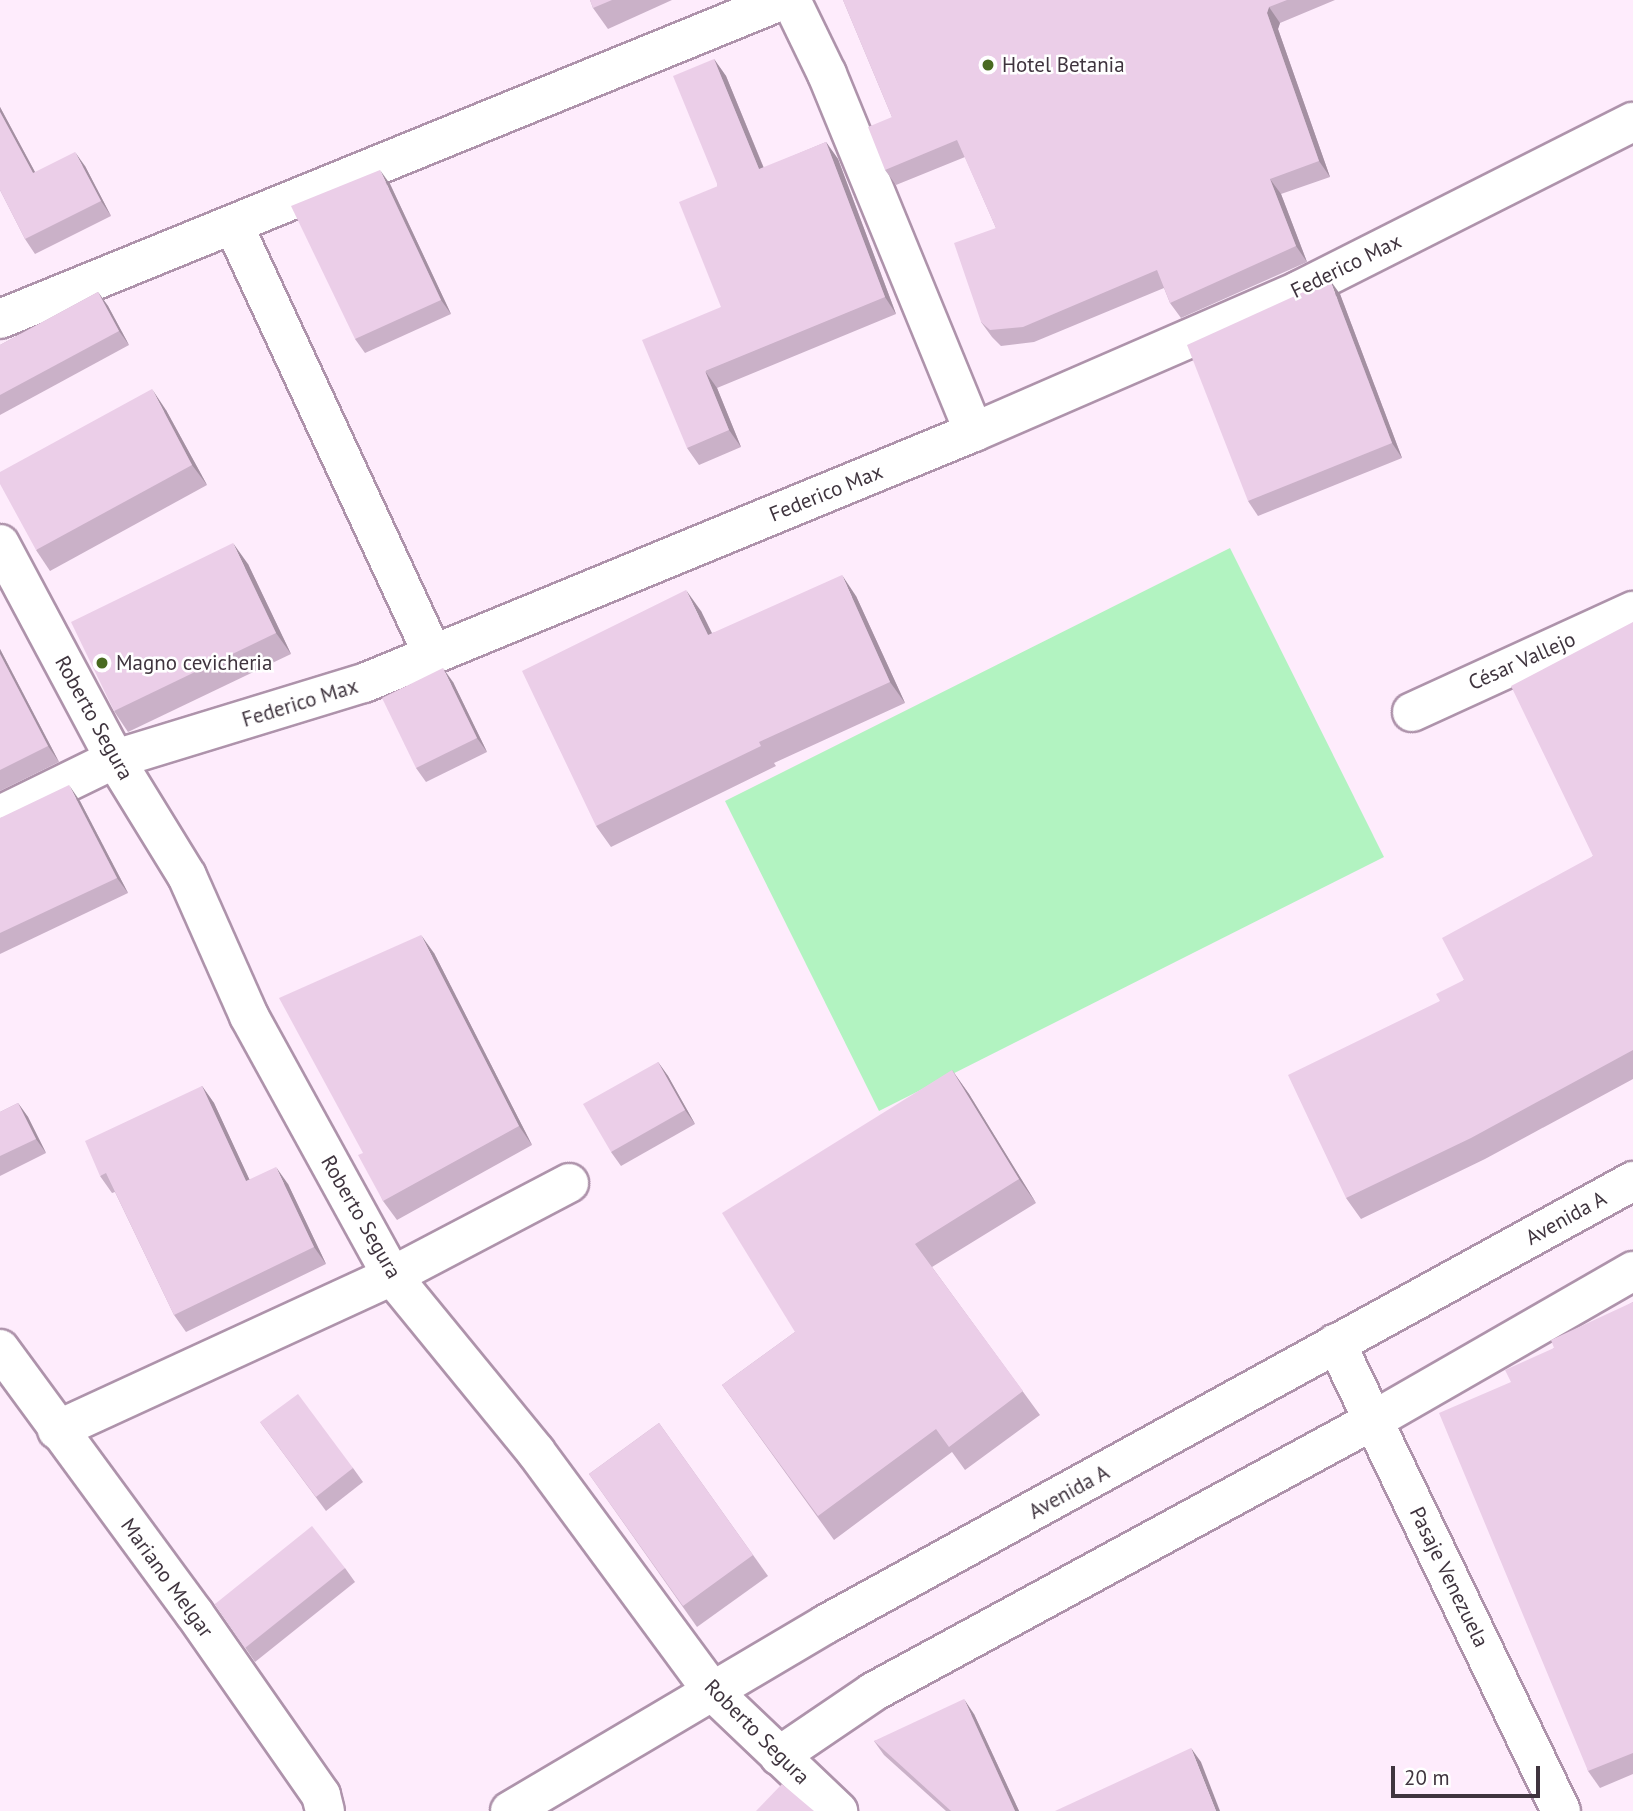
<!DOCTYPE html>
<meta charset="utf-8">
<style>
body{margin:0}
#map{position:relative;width:1633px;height:1811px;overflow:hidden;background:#feecfc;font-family:"PT Sans",sans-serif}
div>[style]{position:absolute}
.green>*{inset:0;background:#b2f3c1}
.roads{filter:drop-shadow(2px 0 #ae93ab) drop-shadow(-2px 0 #ae93ab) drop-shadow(0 2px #ae93ab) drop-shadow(0 -2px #ae93ab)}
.street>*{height:38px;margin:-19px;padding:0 19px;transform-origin:19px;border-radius:19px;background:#fff}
.wall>*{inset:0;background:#cab1c8}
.shaded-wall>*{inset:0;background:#a490a2}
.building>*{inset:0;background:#ebcee8}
.dots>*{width:19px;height:19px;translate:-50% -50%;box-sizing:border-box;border:4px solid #fff;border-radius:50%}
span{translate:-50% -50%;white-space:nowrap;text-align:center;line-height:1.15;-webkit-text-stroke:5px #fff;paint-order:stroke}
.poi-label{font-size:21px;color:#3f343e}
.left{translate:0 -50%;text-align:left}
.street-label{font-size:21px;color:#3f343e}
.scale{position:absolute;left:1391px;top:1766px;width:149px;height:32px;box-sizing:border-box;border:4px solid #3f343e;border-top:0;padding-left:9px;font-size:21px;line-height:24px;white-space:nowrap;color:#3f343e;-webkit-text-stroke:5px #fff;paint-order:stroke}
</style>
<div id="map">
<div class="green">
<i style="clip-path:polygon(1230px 548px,1384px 857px,879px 1111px,725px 801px)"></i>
</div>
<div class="roads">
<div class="street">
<i style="left:791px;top:0;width:82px;rotate:64.1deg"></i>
<i style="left:827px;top:74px;width:387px;rotate:67.7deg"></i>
<i style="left:233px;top:224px;width:475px;rotate:65.1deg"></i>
<i style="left:0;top:319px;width:845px;rotate:-22.17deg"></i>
<i style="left:0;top:544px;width:244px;rotate:61.9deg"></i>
<i style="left:115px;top:759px;width:137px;rotate:58.4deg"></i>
<i style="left:187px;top:876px;width:153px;rotate:66.1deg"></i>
<i style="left:249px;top:1016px;width:297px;rotate:61.2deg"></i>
<i style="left:392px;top:1276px;width:227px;rotate:50.7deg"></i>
<i style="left:536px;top:1452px;width:298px;rotate:53.6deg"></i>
<i style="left:713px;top:1692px;width:173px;rotate:43.6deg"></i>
<i style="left:1412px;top:712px;width:243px;rotate:-24.6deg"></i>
<i style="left:0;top:815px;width:128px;rotate:-26deg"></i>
<i style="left:115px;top:759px;width:260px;rotate:-17deg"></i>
<i style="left:364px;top:683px;width:660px;rotate:-22.37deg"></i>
<i style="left:974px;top:432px;width:356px;rotate:-23.5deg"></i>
<i style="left:1300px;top:290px;width:373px;rotate:-26.8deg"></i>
<i style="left:1336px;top:1343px;width:519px;rotate:64.32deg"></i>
<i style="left:0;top:1349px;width:328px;rotate:53.7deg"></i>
<i style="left:194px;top:1613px;width:222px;rotate:55.1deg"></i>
<i style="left:321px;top:1795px;width:16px;rotate:76deg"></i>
<i style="left:57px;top:1430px;width:369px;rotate:-24.7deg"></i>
<i style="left:392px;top:1276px;width:200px;rotate:-27.7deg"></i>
<i style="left:779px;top:1756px;width:114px;rotate:-34.2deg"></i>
<i style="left:873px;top:1692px;width:570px;rotate:-28.5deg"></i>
<i style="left:1374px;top:1420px;width:299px;rotate:-29.9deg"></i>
<i style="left:510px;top:1811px;width:367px;rotate:-30.6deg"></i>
<i style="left:826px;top:1624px;width:921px;rotate:-28.76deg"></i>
</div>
</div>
<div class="wall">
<i style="clip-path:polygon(590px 0,672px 0,608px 29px,593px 8px)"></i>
<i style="clip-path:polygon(843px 0,1335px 0,1280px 23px,1278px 29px,1330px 177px,1281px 194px,1307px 262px,1181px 318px,1170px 303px,1164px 288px,1034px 342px,1001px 346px,992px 337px,981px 322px,996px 228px,965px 157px,896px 185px,885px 170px,892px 117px)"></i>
<i style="clip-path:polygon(714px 59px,726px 76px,764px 168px,826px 142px,838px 159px,896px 314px,717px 388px,741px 447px,699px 465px,687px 448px,721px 307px)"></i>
<i style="clip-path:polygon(0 107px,35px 172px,85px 166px,111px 216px,35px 254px,25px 239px,0 190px)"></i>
<i style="clip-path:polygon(390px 184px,451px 314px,365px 353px,355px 339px)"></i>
<i style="clip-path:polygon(98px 292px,108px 306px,129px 345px,0 415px,0 345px)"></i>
<i style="clip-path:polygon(1340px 294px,1402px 458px,1258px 516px,1248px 501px)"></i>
<i style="clip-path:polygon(166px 410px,207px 485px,50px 571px,36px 550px)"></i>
<i style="clip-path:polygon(248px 564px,291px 654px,128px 732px,114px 711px)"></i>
<i style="clip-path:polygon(856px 596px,905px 703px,774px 763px,776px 766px,611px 847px,596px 826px,701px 611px,712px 633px)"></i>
<i style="clip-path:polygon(1633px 622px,1633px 1079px,1485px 1159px,1361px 1219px,1346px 1198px,1440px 1001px,1464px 980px,1593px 856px)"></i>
<i style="clip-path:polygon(0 649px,59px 762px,0 791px)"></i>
<i style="clip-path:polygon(453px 682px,487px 752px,426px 782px,416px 768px)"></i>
<i style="clip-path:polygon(80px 801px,128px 893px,0 954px,0 818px)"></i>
<i style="clip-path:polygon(434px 953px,532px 1145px,397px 1220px,383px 1201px,363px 1153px)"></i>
<i style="clip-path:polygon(658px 1062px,668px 1076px,695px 1124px,621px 1166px,611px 1152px)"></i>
<i style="clip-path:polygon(952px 1070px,969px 1094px,1036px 1203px,932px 1267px,1040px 1415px,965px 1470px,952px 1452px,834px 1540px,722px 1385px,795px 1332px)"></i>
<i style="clip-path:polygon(202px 1086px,214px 1103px,249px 1179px,288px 1184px,326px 1264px,186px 1332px,174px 1315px,115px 1192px,112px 1193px,100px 1176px)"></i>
<i style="clip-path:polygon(18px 1103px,28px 1117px,46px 1153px,0 1176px,0 1112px)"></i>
<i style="clip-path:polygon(1633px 1302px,1633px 1774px,1600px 1788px,1588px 1771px,1511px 1382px,1554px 1348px)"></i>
<i style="clip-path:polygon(260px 1422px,353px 1468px,363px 1482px,326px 1511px)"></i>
<i style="clip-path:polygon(659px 1423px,768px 1576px,697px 1627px,589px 1474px)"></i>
<i style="clip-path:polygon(345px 1568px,355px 1582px,255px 1662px,215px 1604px)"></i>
<i style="clip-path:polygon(974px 1714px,1019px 1811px,946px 1811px,884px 1755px,874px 1741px)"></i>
</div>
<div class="shaded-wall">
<i style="clip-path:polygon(1269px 7px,1280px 23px,1278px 29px,1330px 177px,1319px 161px,1267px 13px)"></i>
<i style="clip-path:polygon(714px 59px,726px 76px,771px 186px,759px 169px)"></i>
<i style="clip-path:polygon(0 107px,43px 187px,33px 173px,0 112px)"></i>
<i style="clip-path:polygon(826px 142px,838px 159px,896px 314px,885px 297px)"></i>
<i style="clip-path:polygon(75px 152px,85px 166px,111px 216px,101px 201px)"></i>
<i style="clip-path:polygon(380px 170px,390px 184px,451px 314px,441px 300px)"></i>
<i style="clip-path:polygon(1270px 179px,1281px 194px,1307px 262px,1296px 246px)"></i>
<i style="clip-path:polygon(1330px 280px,1340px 294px,1402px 458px,1392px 443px)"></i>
<i style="clip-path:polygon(98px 292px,108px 306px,129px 345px,119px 331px)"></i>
<i style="clip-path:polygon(705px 371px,717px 388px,741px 447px,729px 430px)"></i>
<i style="clip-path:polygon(152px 389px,166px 410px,207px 485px,192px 465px)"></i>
<i style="clip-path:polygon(233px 543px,248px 564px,291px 654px,276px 633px)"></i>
<i style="clip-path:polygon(842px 575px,856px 596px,905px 703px,890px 682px)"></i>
<i style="clip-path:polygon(686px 590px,701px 611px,723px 656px,708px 635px)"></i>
<i style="clip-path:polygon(0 649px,59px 762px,48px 746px,0 654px)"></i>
<i style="clip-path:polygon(443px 668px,453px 682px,487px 752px,477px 738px)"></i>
<i style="clip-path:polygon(69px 785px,80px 801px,128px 893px,117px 878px)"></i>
<i style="clip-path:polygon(421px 935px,434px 953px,532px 1145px,519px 1126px)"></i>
<i style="clip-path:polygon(658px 1062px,668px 1076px,695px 1124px,685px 1110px)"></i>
<i style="clip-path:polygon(952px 1070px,969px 1094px,1036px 1203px,1019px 1179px)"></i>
<i style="clip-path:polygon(202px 1086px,214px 1103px,258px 1198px,246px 1181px)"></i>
<i style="clip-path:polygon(18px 1103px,28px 1117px,46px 1153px,36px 1139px)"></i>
<i style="clip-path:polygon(276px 1167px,288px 1184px,326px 1264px,314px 1247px)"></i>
<i style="clip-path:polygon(964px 1699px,974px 1714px,1019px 1811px,1015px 1811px)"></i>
<i style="clip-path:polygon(1191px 1748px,1201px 1762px,1220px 1811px,1216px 1811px)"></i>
</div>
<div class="building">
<i style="clip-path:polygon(590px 0,612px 0,593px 8px)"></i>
<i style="clip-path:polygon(843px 0,1287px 0,1269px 7px,1267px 13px,1319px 161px,1270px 179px,1296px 246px,1170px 303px,1157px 270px,1023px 327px,990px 330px,981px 322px,954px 243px,996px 228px,957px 140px,885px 170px,868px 127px,892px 117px)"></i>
<i style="clip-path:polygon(714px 59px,759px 169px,826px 142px,885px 297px,705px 371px,729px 430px,687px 448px,642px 340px,721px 307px,679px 202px,718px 186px,673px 76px)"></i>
<i style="clip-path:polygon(0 112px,33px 173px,75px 152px,101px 201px,25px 239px,0 190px)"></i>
<i style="clip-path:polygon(380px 170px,441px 300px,355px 339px,291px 206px)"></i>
<i style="clip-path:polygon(1330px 280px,1392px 443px,1248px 501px,1187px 345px)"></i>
<i style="clip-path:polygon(98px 292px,119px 331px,0 395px,0 345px)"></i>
<i style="clip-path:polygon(152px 389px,192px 465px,36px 550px,0 484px,0 472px)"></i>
<i style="clip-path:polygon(233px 543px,276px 633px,114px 711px,71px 622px)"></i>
<i style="clip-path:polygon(842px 575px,890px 682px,759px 742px,761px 746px,596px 826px,522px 671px,686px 590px,708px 635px)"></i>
<i style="clip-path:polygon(1633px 622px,1633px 1050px,1471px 1138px,1346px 1198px,1288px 1075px,1440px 1001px,1436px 994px,1464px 980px,1442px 938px,1593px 856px,1511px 686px)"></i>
<i style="clip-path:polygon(0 654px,48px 746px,0 770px)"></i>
<i style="clip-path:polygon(443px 668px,477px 738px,416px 768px,382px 698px)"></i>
<i style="clip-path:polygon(69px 785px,117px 878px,0 933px,0 818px)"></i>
<i style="clip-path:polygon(421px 935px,519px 1126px,383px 1201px,358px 1155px,363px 1153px,279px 998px)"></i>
<i style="clip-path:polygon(658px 1062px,685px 1110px,611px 1152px,583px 1104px)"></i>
<i style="clip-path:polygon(952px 1070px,1019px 1179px,915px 1244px,1023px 1391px,949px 1447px,936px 1429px,818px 1516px,722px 1385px,795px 1332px,722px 1213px)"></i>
<i style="clip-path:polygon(202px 1086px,246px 1181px,276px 1167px,314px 1247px,174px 1315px,106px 1173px,100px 1176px,85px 1141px)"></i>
<i style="clip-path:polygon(18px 1103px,36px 1139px,0 1156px,0 1112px)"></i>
<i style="clip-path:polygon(1633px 1302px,1633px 1753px,1588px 1771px,1439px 1413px,1511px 1382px,1505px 1370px,1554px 1348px,1551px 1340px)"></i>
<i style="clip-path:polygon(298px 1394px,353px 1468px,316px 1497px,260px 1422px)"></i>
<i style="clip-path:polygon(659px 1423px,753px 1555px,683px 1606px,589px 1474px)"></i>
<i style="clip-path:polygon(312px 1526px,345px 1568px,245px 1648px,215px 1604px)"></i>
<i style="clip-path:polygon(964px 1699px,1015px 1811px,951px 1811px,874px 1741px)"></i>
<i style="clip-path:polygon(1191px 1748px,1216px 1811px,1055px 1811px)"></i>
<i style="clip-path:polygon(782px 1784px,814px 1811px,756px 1811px)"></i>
</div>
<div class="dots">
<i style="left:988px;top:65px;background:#496a20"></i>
<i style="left:102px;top:663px;background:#496a20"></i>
</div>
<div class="poi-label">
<span class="left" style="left:1002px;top:65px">Hotel Betania</span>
<span class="left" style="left:116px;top:663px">Magno cevicheria</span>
</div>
<div class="street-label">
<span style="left:1346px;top:266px;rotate:-26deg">Federico Max</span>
<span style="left:826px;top:493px;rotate:-22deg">Federico Max</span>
<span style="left:1522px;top:661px;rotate:-24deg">César Vallejo</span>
<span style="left:300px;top:703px;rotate:-17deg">Federico Max</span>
<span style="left:94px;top:718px;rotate:61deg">Roberto Segura</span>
<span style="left:361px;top:1217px;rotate:60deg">Roberto Segura</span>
<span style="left:1566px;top:1218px;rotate:-29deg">Avenida A</span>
<span style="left:1069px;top:1492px;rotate:-29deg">Avenida A</span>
<span style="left:1449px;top:1577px;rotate:64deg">Pasaje Venezuela</span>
<span style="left:167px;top:1578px;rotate:54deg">Mariano Melgar</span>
<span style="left:757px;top:1732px;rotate:45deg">Roberto Segura</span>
</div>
<div class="scale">20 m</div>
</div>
